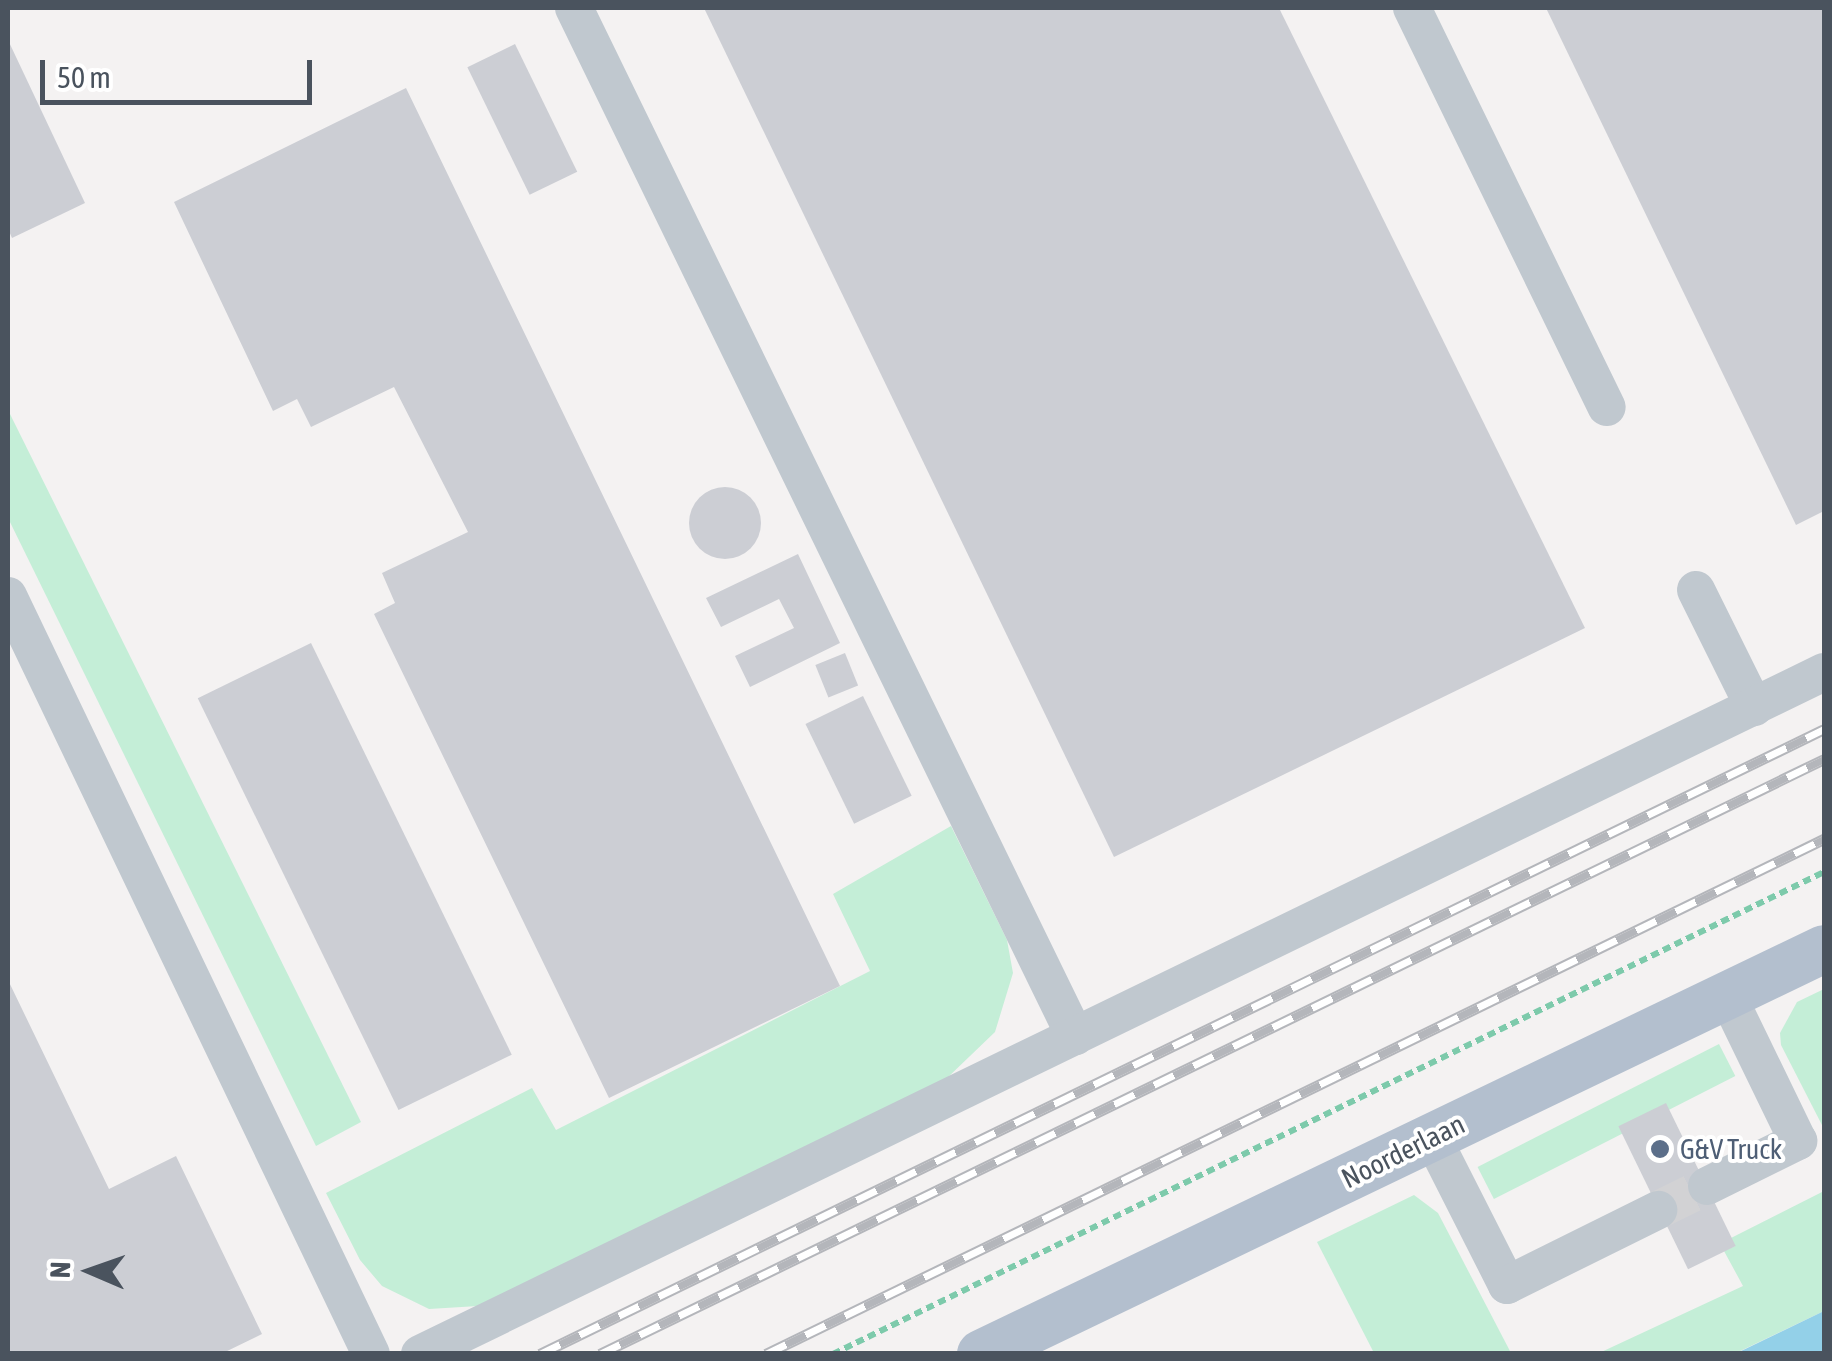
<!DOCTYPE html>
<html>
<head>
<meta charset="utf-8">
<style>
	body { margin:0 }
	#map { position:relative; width:1832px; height:1361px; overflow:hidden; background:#f4f2f2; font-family:"Asap Condensed",sans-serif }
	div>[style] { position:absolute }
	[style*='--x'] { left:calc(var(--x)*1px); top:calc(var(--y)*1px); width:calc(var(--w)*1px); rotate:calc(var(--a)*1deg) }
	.green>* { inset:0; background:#c4eed7; transform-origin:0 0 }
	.water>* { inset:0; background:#93d0e8 }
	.building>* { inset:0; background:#ccced4; transform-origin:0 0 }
	.round { border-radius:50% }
	.minor-tunnel>* { height:38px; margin-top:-19px; transform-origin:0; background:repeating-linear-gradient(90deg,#d2d2d4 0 38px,transparent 0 57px) }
	.path>* { height:6px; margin-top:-3px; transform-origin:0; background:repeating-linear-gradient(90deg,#7dcaab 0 8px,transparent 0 13px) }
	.minor>* { height:38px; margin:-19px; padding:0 19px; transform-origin:19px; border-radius:19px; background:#c0c8cf }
	.major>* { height:48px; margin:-24px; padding:0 24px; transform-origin:24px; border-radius:24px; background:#b3bfce }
	.rail>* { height:11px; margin-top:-5.5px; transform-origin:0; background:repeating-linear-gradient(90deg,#fff 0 22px,#b4b6bb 0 44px); box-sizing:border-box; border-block:2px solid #b4b6bb }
	.dots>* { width:28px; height:28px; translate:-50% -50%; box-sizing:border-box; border:5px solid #fff; border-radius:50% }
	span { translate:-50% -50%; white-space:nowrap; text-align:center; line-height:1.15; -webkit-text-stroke:8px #fff; paint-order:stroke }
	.service-label { font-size:28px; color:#4e5e75 }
	.left { translate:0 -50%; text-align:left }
	.street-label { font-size:28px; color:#4a535e }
	.frame { position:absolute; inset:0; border:10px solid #4a535e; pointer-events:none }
	.north { position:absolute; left:40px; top:1221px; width:100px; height:100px; -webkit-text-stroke:8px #fff; paint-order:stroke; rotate:272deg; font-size:28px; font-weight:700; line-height:40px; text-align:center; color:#4a535e }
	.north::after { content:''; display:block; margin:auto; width:35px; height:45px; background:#4a535e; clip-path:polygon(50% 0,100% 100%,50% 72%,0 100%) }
	.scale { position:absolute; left:40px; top:60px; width:272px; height:45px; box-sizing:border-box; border:5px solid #4a535e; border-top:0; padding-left:12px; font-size:30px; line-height:35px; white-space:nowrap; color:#4a535e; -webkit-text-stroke:8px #fff; paint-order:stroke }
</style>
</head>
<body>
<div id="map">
	<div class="green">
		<i style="clip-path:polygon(8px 410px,361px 1122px,316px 1146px,8px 518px)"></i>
		<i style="clip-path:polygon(951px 826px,1007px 940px,1013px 973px,995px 1032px,945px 1080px,478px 1306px,429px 1309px,382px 1286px,360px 1260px,326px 1193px,532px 1088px,556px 1130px,870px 971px,833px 894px)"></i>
		<i style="clip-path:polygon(1824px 989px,1824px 1129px,1781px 1045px,1780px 1033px,1797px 1002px)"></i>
		<i style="left:1719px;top:1044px;width:36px;height:271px;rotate:63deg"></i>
		<i style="clip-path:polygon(1824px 1191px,1824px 1311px,1736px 1353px,1597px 1354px,1743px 1286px,1724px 1251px,1735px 1246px,1731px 1238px)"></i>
		<i style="clip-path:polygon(1414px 1195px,1438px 1213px,1511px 1353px,1374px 1353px,1317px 1242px)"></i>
	</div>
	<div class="water">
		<i style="clip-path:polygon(1824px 1311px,1824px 1353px,1737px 1353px)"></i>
	</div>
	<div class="building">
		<i style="clip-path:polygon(704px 8px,1279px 8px,1585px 628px,1114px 857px)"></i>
		<i style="clip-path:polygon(1546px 8px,1824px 8px,1824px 511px,1796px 525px)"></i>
		<i style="clip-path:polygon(8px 40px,85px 203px,12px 238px,8px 229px)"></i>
		<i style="left:515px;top:44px;width:142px;height:53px;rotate:64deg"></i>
		<i style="clip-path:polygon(406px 88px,840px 986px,609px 1098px,374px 614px,395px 603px,382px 573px,468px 532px,394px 387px,311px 427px,297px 399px,273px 411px,174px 202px)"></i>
		<i class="round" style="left:689px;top:487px;width:72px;height:72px"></i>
		<i style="clip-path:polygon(798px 554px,840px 643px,750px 687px,735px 656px,794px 628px,779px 599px,721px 627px,706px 598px)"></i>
		<i style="left:311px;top:643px;width:458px;height:126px;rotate:64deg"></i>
		<i style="left:845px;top:653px;width:35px;height:32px;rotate:68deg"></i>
		<i style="left:863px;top:696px;width:111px;height:64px;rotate:64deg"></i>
		<i style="clip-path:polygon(8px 980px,109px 1189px,176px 1156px,262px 1334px,221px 1354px,8px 1354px)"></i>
		<i style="left:1666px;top:1103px;width:159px;height:53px;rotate:64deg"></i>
	</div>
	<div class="minor-tunnel">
		<i style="--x:1658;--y:1210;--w:55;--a:-26.1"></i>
	</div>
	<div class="path">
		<i style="--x:833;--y:1354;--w:1102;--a:-25.94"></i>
	</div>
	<div class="minor">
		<i style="--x:574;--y:8;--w:1144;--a:64.02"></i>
		<i style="--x:1412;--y:8;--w:444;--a:64"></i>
		<i style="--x:1696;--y:590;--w:131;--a:63.6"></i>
		<i style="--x:8;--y:596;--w:840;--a:64.41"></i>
		<i style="--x:1432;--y:1137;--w:166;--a:63.1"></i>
		<i style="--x:1507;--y:1285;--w:169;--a:-26.4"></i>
		<i style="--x:1707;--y:1186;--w:102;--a:-26.3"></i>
		<i style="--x:1798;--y:1141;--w:160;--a:-115.9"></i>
		<i style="--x:420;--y:1354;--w:1561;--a:-25.91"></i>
	</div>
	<div class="major">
		<i style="--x:981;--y:1354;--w:935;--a:-25.66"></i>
	</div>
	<div class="rail">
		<i style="--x:540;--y:1354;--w:1428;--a:-25.95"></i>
		<i style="--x:600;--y:1354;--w:1361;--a:-25.92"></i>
		<i style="--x:766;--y:1354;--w:1177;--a:-25.96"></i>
	</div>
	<div class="dots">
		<i style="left:1660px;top:1149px;background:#5c6f8a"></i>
	</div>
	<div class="service-label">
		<span class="left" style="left:1680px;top:1149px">G&amp;V Truck</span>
	</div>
	<div class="street-label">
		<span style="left:1403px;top:1151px;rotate:-26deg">Noorderlaan</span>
	</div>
	<div class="frame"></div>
	<div class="north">N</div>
	<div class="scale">50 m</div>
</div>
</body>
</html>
